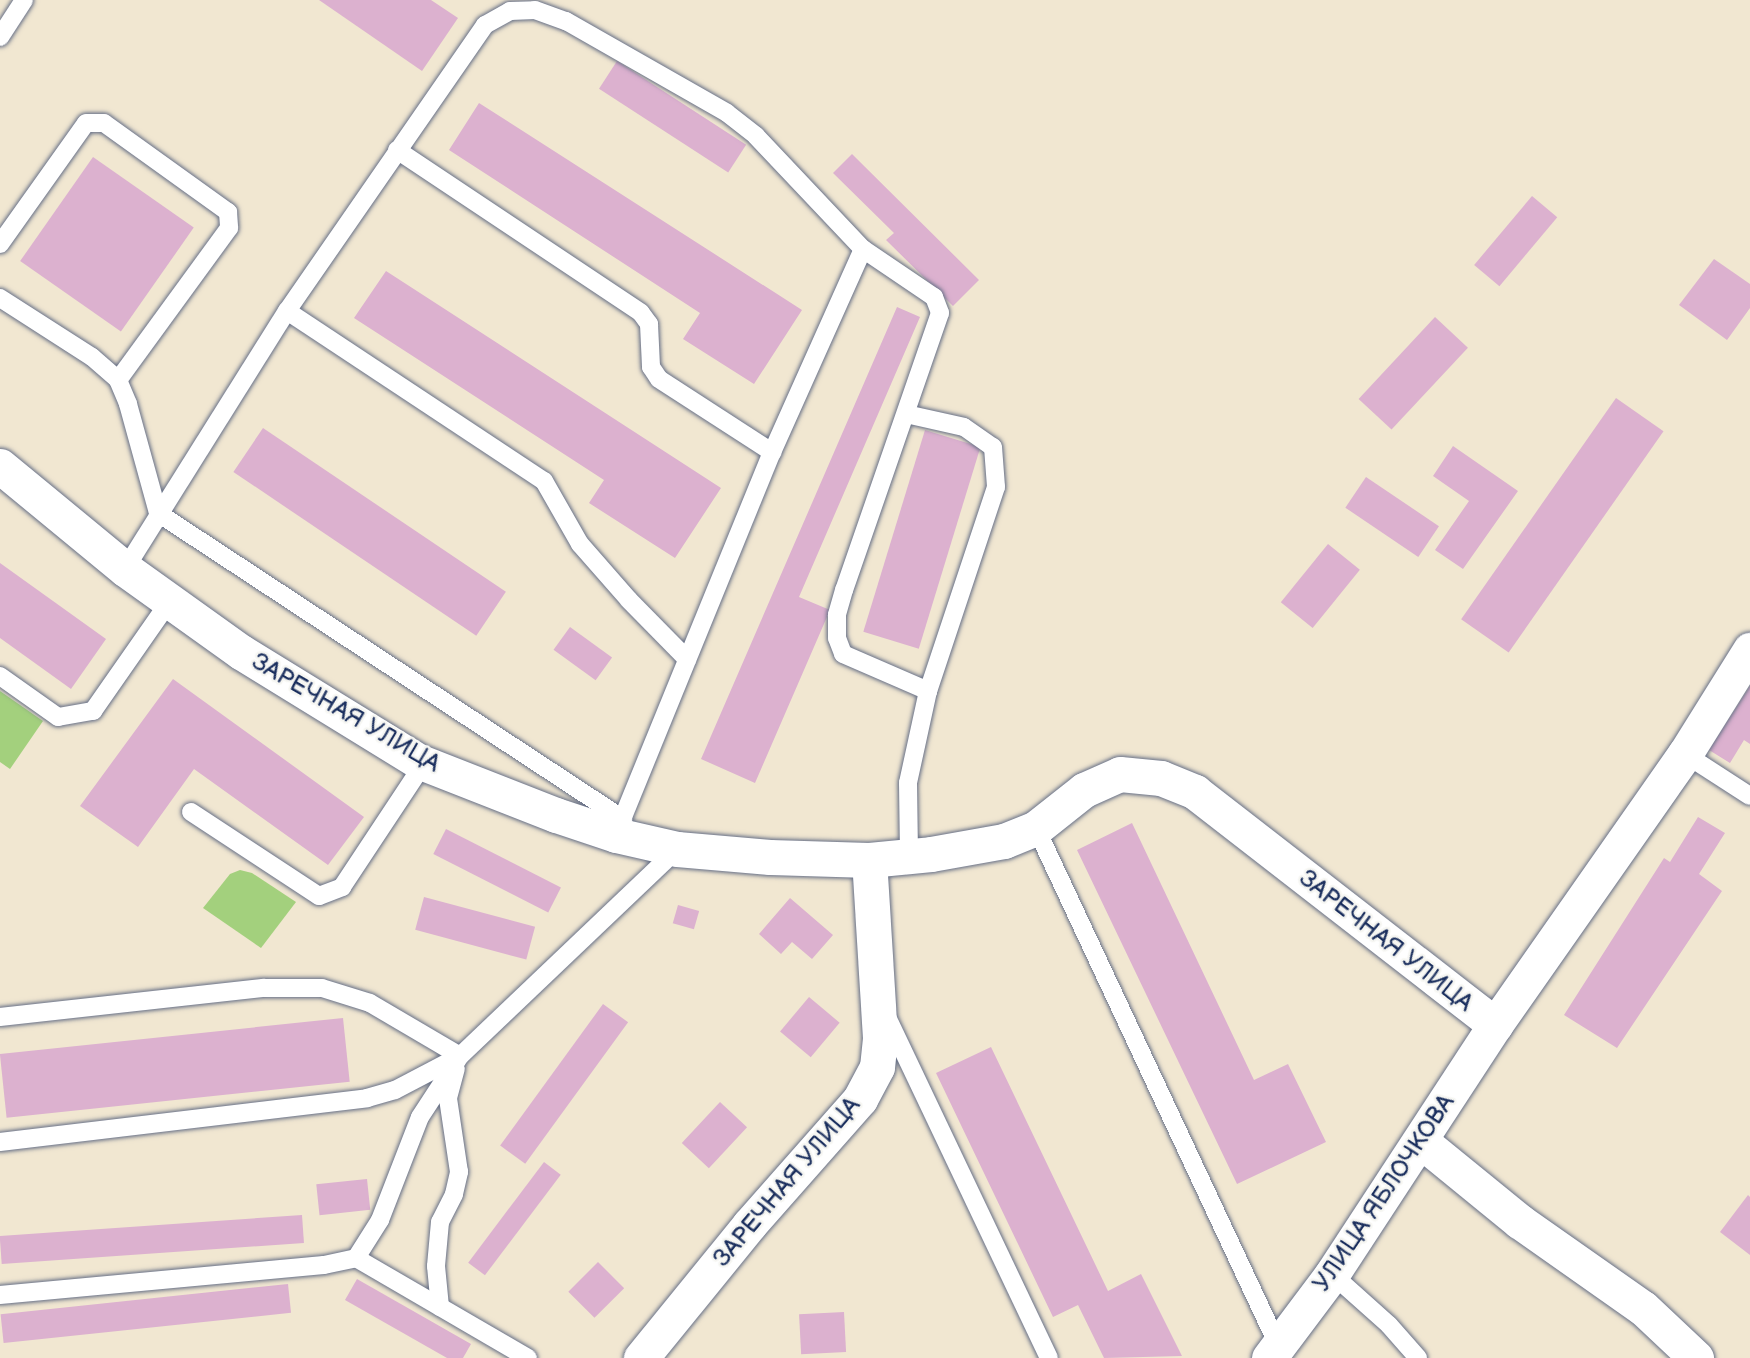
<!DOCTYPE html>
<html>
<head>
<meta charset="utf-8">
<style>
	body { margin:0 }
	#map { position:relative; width:1750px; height:1358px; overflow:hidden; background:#f1e7d1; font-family:"Balsamiq Sans",sans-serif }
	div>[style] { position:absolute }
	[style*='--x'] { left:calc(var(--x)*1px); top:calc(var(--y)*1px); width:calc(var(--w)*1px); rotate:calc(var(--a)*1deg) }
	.green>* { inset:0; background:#a3d07d }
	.building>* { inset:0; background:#dcb1cf; transform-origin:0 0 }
	.roads { filter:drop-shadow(0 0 2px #666f86) drop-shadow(0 0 2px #666f86) }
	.lane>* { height:18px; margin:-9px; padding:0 9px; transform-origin:9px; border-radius:9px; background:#fff }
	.street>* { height:35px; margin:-17.5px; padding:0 17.5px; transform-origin:17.5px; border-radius:17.5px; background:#fff }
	span { translate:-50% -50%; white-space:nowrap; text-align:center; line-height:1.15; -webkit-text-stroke:5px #f6f6f2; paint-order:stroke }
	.street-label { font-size:24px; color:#1b2f5e }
</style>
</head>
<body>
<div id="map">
	<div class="green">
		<i style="clip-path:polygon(0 691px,43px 721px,10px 769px,0 762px)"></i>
		<i style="clip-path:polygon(240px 870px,252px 873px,296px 902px,261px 948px,203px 908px,230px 874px)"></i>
	</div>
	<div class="building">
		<i style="clip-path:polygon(319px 0,431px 0,458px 18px,422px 71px)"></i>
		<i style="left:617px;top:61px;width:154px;height:33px;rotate:33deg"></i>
		<i style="clip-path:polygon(479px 103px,802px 310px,754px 384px,683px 339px,700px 313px,449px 150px)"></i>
		<i style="clip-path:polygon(852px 154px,979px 280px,953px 306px,886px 240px,894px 233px,833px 173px)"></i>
		<i style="left:93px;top:157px;width:123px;height:127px;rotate:35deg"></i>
		<i style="left:1532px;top:196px;width:33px;height:90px;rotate:40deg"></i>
		<i style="clip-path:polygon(1714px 259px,1750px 284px,1750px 308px,1727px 340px,1679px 305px)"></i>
		<i style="clip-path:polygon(386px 271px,721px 488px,675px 558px,589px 503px,604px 480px,354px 318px)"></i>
		<i style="clip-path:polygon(897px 307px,920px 317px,799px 597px,830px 610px,755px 783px,701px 759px)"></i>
		<i style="left:1435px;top:317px;width:45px;height:112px;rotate:43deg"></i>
		<i style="left:1616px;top:398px;width:58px;height:270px;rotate:35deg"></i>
		<i style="left:263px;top:428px;width:293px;height:53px;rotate:34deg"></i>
		<i style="left:925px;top:430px;width:58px;height:211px;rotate:17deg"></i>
		<i style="clip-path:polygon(1453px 446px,1518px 491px,1463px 569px,1435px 550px,1469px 501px,1433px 476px)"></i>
		<i style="left:1366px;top:477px;width:88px;height:37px;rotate:34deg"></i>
		<i style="left:1328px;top:544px;width:41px;height:75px;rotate:39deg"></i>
		<i style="clip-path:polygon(0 563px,106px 639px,71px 689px,0 638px)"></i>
		<i style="left:570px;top:627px;width:52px;height:28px;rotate:36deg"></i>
		<i style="clip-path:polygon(173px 679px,364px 817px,328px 865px,194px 769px,138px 847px,80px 806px)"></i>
		<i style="clip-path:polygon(1750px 686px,1750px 744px,1744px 740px,1730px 763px,1709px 750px)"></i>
		<i style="clip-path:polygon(1698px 817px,1725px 833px,1699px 874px,1722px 891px,1617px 1048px,1564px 1015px,1664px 858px,1670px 862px)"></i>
		<i style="clip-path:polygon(1132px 823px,1254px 1080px,1288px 1064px,1326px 1142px,1237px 1184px,1077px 850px)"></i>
		<i style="left:446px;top:829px;width:129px;height:28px;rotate:27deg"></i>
		<i style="left:424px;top:897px;width:115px;height:34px;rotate:15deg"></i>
		<i style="clip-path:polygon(790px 898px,833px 935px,812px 959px,792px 942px,781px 954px,759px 934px)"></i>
		<i style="left:678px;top:905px;width:22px;height:19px;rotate:16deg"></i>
		<i style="left:809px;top:997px;width:40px;height:45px;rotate:40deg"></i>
		<i style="left:603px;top:1004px;width:31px;height:175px;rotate:36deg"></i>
		<i style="left:343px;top:1018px;width:64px;height:345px;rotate:84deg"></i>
		<i style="clip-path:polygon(991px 1047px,1108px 1291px,1141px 1274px,1182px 1356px,1104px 1358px,1078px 1305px,1053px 1317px,936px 1073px)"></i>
		<i style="left:720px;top:1102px;width:37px;height:56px;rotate:43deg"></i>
		<i style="left:544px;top:1162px;width:21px;height:126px;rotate:37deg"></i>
		<i style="left:367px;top:1179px;width:31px;height:51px;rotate:84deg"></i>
		<i style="clip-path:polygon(1748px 1195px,1750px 1197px,1750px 1255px,1720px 1232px)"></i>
		<i style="left:302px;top:1215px;width:28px;height:303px;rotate:86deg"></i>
		<i style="left:598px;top:1262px;width:37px;height:42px;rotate:45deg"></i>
		<i style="clip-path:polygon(357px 1279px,471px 1344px,463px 1358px,447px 1358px,345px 1300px)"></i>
		<i style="left:288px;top:1284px;width:29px;height:289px;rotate:84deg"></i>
		<i style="left:844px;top:1312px;width:40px;height:45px;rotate:87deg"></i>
	</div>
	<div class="roads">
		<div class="lane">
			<i style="--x:0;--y:37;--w:44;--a:-57"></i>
			<i style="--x:397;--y:150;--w:293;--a:33.7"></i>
			<i style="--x:641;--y:313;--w:14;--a:54"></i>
			<i style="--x:649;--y:324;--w:43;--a:87.3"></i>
			<i style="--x:651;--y:367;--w:14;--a:56"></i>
			<i style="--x:659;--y:379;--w:135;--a:32.9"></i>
			<i style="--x:0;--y:244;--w:148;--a:-54.6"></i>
			<i style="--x:86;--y:123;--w:18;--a:0"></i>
			<i style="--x:104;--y:123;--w:153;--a:35.7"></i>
			<i style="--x:228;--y:212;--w:16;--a:86"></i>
			<i style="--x:229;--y:228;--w:188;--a:126.1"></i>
			<i style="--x:863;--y:249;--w:86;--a:34.1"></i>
			<i style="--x:934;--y:297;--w:17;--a:69"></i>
			<i style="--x:940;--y:313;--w:293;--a:109.1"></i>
			<i style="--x:844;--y:590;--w:26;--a:106"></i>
			<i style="--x:837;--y:615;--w:23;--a:90"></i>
			<i style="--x:837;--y:638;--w:17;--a:69"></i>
			<i style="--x:843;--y:654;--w:93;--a:23.5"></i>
			<i style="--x:0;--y:298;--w:109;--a:32.7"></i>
			<i style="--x:92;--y:357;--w:35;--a:41"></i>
			<i style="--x:118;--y:380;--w:26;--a:67"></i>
			<i style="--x:128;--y:404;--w:113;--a:74.6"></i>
			<i style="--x:158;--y:513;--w:557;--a:33.35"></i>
			<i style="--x:287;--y:311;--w:308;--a:33.5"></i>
			<i style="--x:544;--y:481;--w:73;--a:60.3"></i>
			<i style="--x:580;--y:544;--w:74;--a:48.8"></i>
			<i style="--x:629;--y:600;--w:83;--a:45.5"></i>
			<i style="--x:906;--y:414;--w:59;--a:12.6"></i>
			<i style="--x:964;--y:427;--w:35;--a:35"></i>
			<i style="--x:993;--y:447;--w:40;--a:85.7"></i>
			<i style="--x:996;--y:487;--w:215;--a:108.4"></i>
			<i style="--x:928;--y:691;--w:94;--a:102.3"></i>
			<i style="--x:908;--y:783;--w:73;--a:89.2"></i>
			<i style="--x:125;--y:569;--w:305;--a:-57.9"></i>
			<i style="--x:287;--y:311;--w:348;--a:-55.3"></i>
			<i style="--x:485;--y:25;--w:29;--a:-29"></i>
			<i style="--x:510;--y:11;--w:25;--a:-2"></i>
			<i style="--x:535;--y:10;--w:33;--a:20"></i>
			<i style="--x:566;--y:21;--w:185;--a:29.7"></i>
			<i style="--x:727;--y:113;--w:37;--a:38"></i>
			<i style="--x:756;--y:136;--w:156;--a:46.6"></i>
			<i style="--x:863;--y:249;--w:222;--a:114.1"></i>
			<i style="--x:772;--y:452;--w:414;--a:112.2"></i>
			<i style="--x:0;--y:676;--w:71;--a:35.3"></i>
			<i style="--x:58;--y:717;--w:36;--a:-10"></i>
			<i style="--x:93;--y:711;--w:133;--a:-55.1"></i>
			<i style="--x:1685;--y:754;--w:77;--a:32.9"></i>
			<i style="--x:191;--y:812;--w:153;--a:33.3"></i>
			<i style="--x:319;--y:896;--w:25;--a:-21"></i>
			<i style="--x:342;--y:887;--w:149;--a:-56.5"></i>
			<i style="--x:1036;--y:828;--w:571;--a:64.92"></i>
			<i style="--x:0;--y:1017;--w:266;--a:-6.3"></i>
			<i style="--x:264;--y:988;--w:58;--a:0"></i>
			<i style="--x:322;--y:988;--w:50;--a:17.4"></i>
			<i style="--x:370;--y:1003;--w:104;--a:30.5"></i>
			<i style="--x:888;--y:1019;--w:375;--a:64.6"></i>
			<i style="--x:0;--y:1142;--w:370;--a:-6.8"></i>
			<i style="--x:367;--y:1098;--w:29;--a:-16"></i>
			<i style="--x:395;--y:1090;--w:73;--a:-27.6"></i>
			<i style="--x:460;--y:1056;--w:300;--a:-43.6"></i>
			<i style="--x:356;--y:1258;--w:199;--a:30.2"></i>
			<i style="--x:1332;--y:1274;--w:76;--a:41.8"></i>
			<i style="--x:1389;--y:1325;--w:44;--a:48.7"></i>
			<i style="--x:0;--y:1295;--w:325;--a:-5.3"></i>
			<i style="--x:324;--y:1265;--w:33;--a:-12"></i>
			<i style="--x:356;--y:1258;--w:45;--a:-57.7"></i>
			<i style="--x:380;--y:1220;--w:110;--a:-68.8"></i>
			<i style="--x:420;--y:1117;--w:69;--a:-56.8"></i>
			<i style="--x:440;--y:1307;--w:41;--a:-95.6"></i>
			<i style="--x:436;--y:1266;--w:44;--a:-84.8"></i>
			<i style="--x:440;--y:1222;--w:31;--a:-63"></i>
			<i style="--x:454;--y:1194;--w:23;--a:-77"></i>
			<i style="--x:459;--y:1172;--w:75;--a:-98.5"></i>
			<i style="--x:448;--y:1098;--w:30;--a:-75"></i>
		</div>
		<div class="street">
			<i style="--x:0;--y:466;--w:162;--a:39.5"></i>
			<i style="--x:125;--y:569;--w:143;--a:35.6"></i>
			<i style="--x:241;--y:652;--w:208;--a:31.6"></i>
			<i style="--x:418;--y:761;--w:148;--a:21.4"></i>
			<i style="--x:556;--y:815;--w:63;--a:18.4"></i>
			<i style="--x:616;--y:835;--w:63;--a:12.9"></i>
			<i style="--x:677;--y:849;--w:93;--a:4.9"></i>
			<i style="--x:770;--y:857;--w:99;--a:1.7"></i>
			<i style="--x:869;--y:860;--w:62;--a:-5.5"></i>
			<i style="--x:931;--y:854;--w:74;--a:-10.1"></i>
			<i style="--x:1004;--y:841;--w:35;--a:-22"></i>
			<i style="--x:1036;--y:828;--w:61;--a:-38.4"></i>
			<i style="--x:1084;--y:790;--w:39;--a:-24"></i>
			<i style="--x:1120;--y:774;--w:41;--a:5.6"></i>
			<i style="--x:1161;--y:778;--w:37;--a:22"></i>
			<i style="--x:1195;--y:792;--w:380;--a:37.8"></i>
			<i style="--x:1495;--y:1025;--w:331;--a:-55"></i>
			<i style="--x:1685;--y:754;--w:123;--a:-58"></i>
			<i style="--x:1421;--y:1141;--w:127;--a:39.2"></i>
			<i style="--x:1519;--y:1221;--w:151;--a:35.1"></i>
			<i style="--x:1643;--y:1308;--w:73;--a:43.3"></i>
			<i style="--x:641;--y:1358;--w:171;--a:-50.9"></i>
			<i style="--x:749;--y:1225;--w:168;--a:-48.6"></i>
			<i style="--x:860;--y:1099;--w:36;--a:-62"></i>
			<i style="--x:877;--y:1067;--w:29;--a:-84"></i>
			<i style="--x:880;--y:1038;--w:178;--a:-93.5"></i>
			<i style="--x:1269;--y:1358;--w:105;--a:-53.1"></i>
			<i style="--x:1332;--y:1274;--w:298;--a:-56.8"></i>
		</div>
	</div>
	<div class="street-label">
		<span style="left:346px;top:713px;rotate:30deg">ЗАРЕЧНАЯ УЛИЦА</span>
		<span style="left:1386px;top:941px;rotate:38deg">ЗАРЕЧНАЯ УЛИЦА</span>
		<span style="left:787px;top:1182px;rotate:-50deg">ЗАРЕЧНАЯ УЛИЦА</span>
		<span style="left:1384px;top:1193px;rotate:-56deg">УЛИЦА ЯБЛОЧКОВА</span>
	</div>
</div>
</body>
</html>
